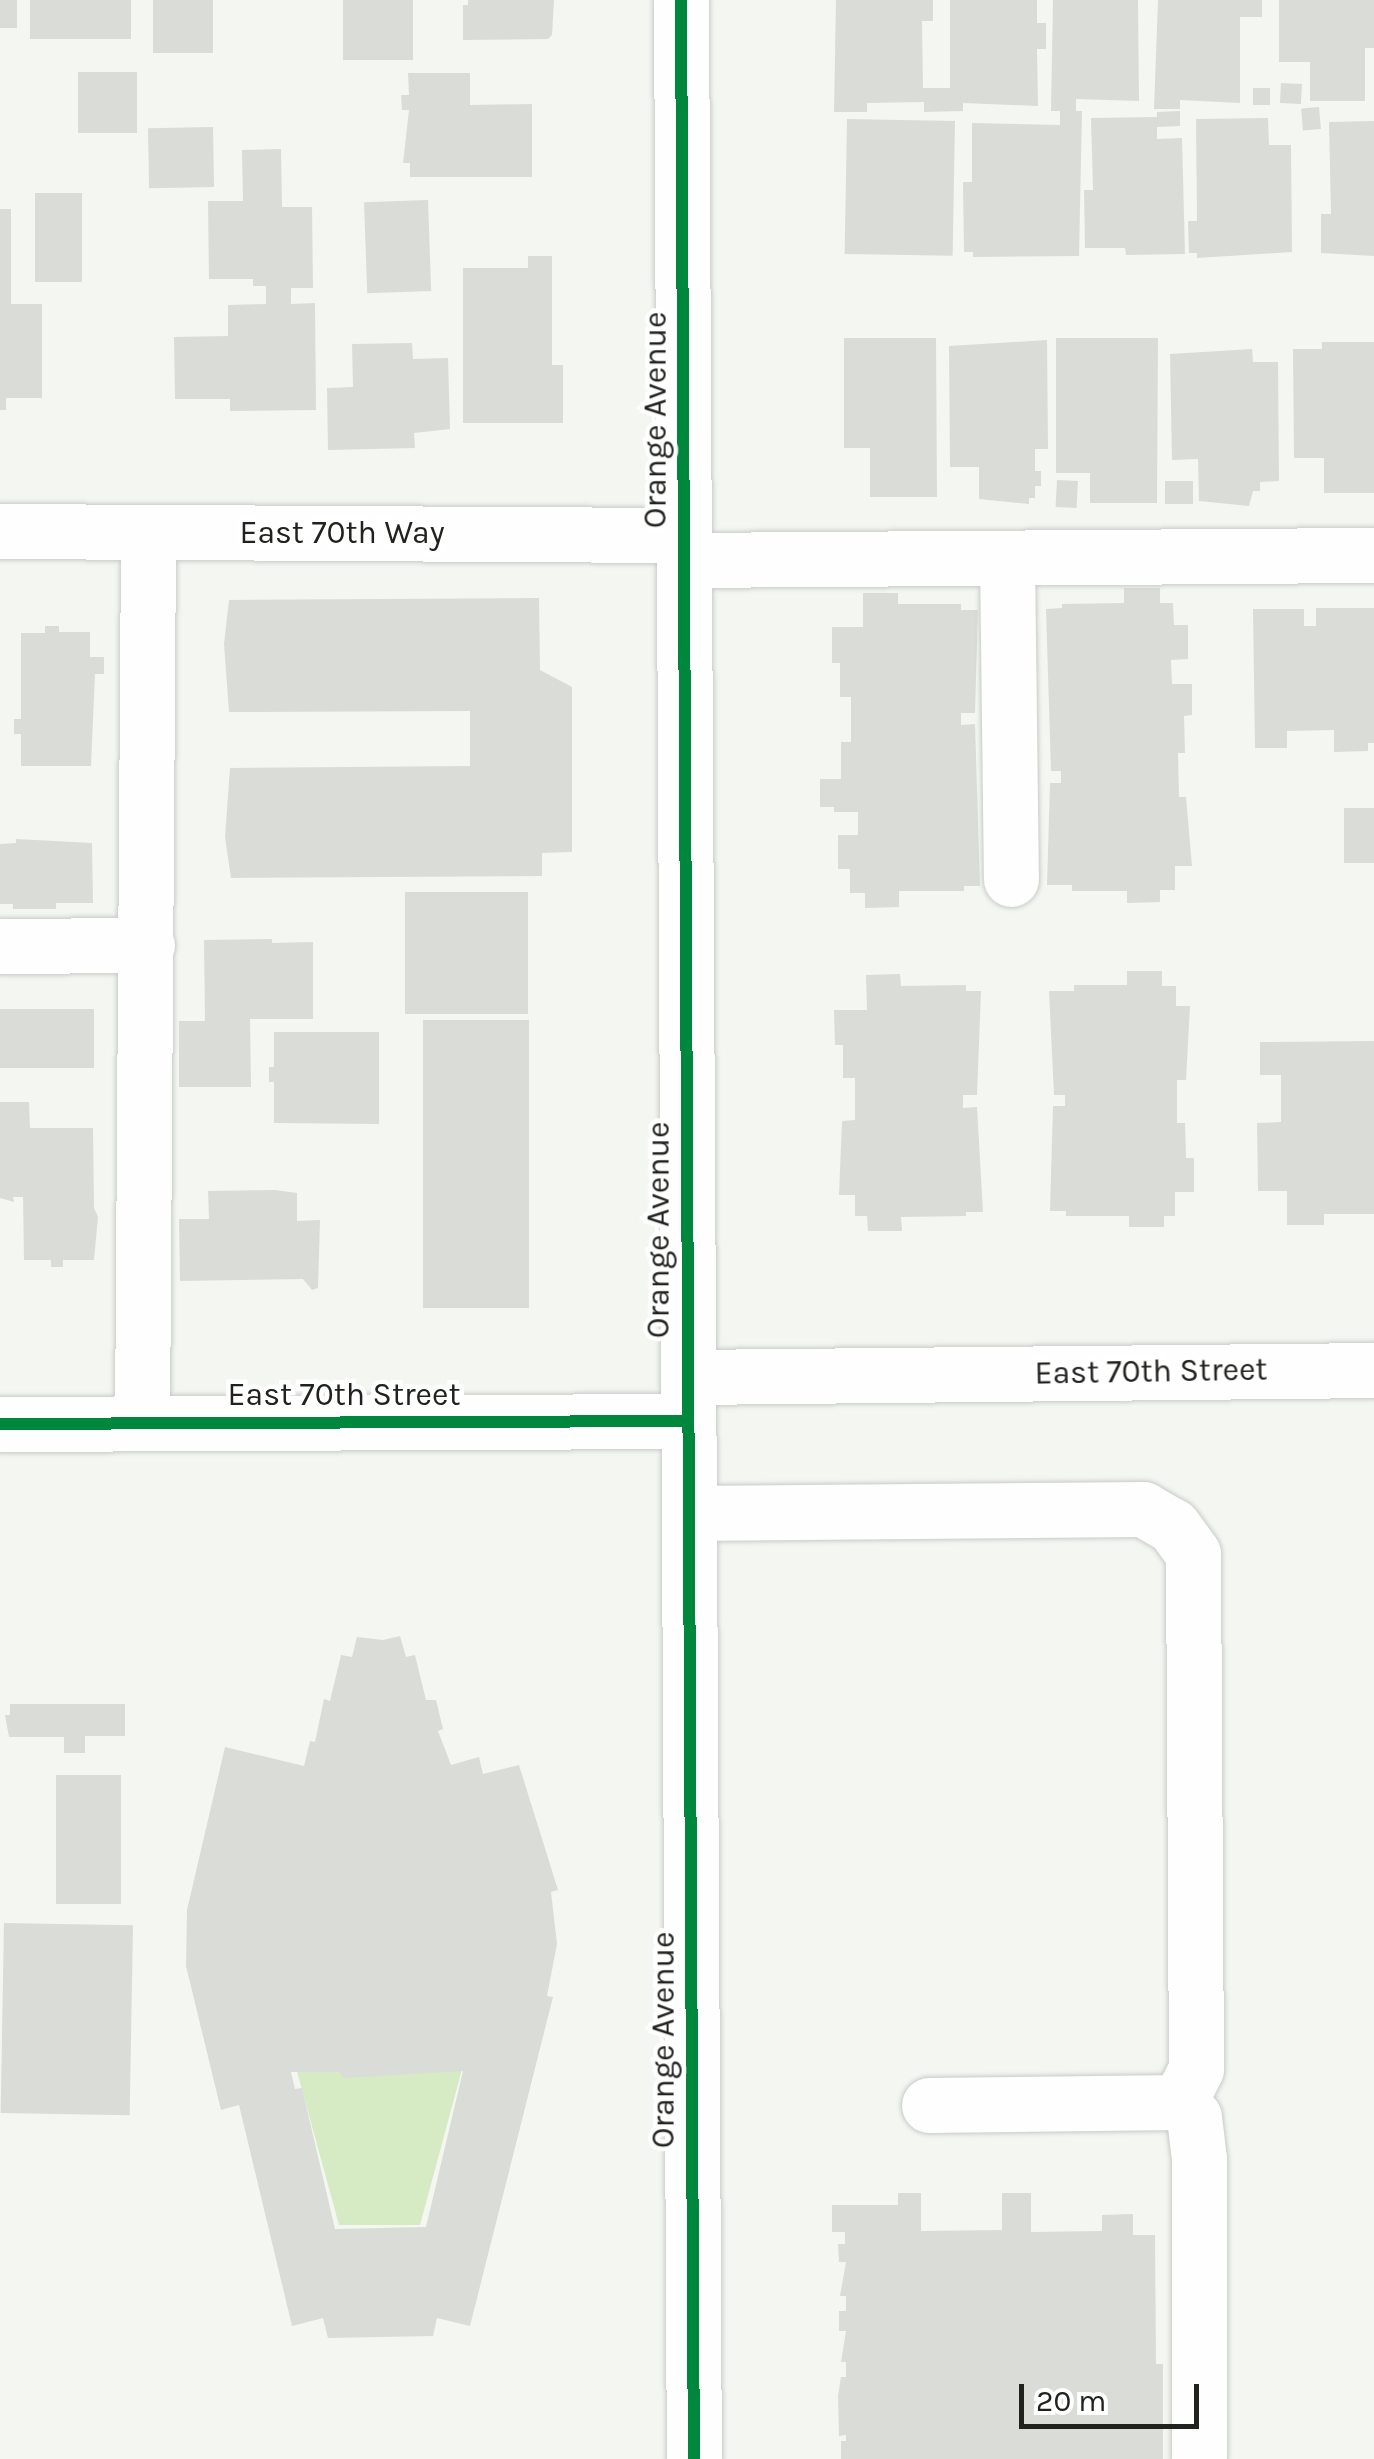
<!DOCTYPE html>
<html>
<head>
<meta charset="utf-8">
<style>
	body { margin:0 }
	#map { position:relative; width:1374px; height:2459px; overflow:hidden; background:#f3f6f1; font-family:Karla,sans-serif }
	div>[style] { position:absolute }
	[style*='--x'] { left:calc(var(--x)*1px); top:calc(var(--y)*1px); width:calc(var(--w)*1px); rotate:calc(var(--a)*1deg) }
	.green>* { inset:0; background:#d6eac3 }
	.building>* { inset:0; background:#dadcd8; transform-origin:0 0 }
	.roads { filter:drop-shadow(0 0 2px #c8cbc7) drop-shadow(0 0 2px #c8cbc7) }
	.minor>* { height:55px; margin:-27.5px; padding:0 27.5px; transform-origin:27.5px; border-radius:27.5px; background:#fdfefd }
	.cycleway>* { height:12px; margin:-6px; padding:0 6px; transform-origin:6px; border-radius:6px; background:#00873e }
	span { translate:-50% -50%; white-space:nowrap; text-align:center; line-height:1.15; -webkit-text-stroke:9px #fff; paint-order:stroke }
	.street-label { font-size:32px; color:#20221e }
	.scale { position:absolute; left:1019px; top:2384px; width:180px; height:45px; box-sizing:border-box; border:5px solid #20221e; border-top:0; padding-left:12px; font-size:30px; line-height:35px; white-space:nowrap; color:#20221e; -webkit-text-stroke:8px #fff; paint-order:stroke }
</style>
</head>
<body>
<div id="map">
	<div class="green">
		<i style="clip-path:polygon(464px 2062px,420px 2225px,339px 2225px,295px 2064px)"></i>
	</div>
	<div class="building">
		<i style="left:0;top:0;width:17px;height:28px"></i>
		<i style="left:30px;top:0;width:101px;height:39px"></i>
		<i style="left:153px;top:0;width:60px;height:53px"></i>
		<i style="left:343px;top:0;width:70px;height:60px"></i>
		<i style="clip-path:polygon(468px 0,554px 0,552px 35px,548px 39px,463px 40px,463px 5px,468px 5px)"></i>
		<i style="clip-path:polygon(836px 0,933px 0,933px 21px,922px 21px,923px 88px,950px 88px,950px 0,1037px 0,1037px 23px,1046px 23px,1046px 49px,1037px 49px,1038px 106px,963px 103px,963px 111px,924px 112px,924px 102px,867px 103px,867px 112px,834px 112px)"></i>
		<i style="clip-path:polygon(1053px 0,1138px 0,1139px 101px,1076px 99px,1076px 111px,1082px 111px,1079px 256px,973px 257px,973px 252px,964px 252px,963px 182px,972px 182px,972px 123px,1060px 125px,1060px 111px,1051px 111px)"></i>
		<i style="clip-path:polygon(1158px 0,1262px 0,1262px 17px,1240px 17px,1240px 103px,1180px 100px,1180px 109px,1154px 109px)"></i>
		<i style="clip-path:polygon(1279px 0,1374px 0,1374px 48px,1365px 48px,1365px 101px,1310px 101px,1310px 62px,1279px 62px)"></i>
		<i style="left:78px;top:72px;width:59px;height:61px"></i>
		<i style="clip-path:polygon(408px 73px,470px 73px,470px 105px,532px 104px,532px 177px,410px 177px,410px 163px,403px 163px,409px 110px,402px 110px,401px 95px,409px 95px)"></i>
		<i style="left:1281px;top:83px;width:21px;height:20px;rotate:3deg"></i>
		<i style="left:1253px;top:88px;width:17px;height:17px"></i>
		<i style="left:1319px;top:107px;width:22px;height:18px;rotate:85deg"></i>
		<i style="clip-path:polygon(1180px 111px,1180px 126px,1157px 127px,1157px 139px,1182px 138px,1185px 254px,1126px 255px,1125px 248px,1085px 248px,1084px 190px,1093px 190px,1091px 118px,1157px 117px,1157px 112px)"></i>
		<i style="clip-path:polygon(1268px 118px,1269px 145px,1291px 145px,1292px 252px,1197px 258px,1197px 253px,1189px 253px,1188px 221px,1197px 221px,1196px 119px)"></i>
		<i style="left:847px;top:119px;width:108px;height:135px;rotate:1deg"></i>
		<i style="clip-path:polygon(1374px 121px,1374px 256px,1321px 253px,1321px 214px,1331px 214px,1329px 122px)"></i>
		<i style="left:213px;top:127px;width:60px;height:65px;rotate:89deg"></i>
		<i style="clip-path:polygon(281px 149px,282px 207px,312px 207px,313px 288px,291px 288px,291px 304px,315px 303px,316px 410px,230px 411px,230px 399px,175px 399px,174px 337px,228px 336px,228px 305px,266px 304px,266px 286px,253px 286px,253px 279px,209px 279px,208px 201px,243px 201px,242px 150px)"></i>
		<i style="left:35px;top:193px;width:47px;height:89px"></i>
		<i style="left:428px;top:200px;width:91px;height:64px;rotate:88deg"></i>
		<i style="clip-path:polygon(0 209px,11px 209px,11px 304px,42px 304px,42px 398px,6px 398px,6px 410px,0 410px)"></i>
		<i style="clip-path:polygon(528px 256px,552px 256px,552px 365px,563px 365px,563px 423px,463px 423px,463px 268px,528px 268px)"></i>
		<i style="clip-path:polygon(844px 338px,936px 338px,937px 497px,870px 497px,870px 448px,844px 448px)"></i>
		<i style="clip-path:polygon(1056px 338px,1158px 338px,1157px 503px,1090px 503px,1090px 473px,1056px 473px)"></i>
		<i style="clip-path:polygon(1047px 340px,1048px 449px,1035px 449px,1035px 471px,1041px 471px,1041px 486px,1035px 486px,1035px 498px,1029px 498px,1029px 504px,979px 499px,979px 467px,950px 467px,949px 346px)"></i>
		<i style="clip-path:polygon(1322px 342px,1374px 342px,1374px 493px,1324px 493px,1324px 458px,1294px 458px,1293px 349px,1322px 349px)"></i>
		<i style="clip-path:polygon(412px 343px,413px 359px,448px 358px,450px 429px,414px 433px,415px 448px,328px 450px,327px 388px,353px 387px,352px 344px)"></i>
		<i style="clip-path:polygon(1252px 349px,1253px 362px,1278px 362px,1279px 481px,1260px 482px,1260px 491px,1253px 491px,1249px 506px,1199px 501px,1198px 459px,1172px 460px,1170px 354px)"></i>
		<i style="left:1057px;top:480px;width:21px;height:27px;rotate:3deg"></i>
		<i style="left:1165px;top:481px;width:28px;height:23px"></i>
		<i style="clip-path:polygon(1124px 588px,1160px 588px,1160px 603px,1173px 603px,1174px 625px,1188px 625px,1188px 659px,1171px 660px,1172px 684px,1192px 684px,1192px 715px,1184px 716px,1185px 753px,1178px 753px,1179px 797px,1186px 797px,1192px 866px,1175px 866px,1175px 890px,1160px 890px,1160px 902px,1127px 903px,1127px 891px,1072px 891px,1072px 885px,1047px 885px,1050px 783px,1061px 783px,1061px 771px,1051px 771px,1046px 609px,1062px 608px,1062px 604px,1124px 603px)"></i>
		<i style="clip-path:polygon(863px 593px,898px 593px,898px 604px,961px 604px,961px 610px,978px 610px,975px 713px,961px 713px,961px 725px,975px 724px,980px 886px,964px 886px,964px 891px,899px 891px,899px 907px,865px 908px,865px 893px,850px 893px,850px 869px,838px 869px,838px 835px,858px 835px,858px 812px,834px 812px,834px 807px,820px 807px,820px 779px,841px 779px,841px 742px,851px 742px,851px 697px,840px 697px,840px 663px,832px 663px,832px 627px,863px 627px)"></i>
		<i style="clip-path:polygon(539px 598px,540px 670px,572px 687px,572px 852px,542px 853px,542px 876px,231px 878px,225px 837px,230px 768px,470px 766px,470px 711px,229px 712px,224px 644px,229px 600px)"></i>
		<i style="clip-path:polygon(1316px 608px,1374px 608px,1374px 743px,1368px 743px,1368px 751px,1334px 752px,1334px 730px,1287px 731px,1287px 748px,1255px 748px,1253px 609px,1304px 609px,1304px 626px,1316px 626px)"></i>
		<i style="clip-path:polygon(45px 626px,59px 626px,59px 632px,90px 632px,90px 657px,104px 657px,104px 674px,95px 674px,91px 766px,21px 766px,21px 734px,14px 734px,14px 719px,21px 719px,21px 633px,45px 633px)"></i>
		<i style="left:1344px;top:808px;width:30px;height:55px"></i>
		<i style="clip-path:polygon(16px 839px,92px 843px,93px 903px,56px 903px,56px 909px,13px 909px,13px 904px,0 904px,0 844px,16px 843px)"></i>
		<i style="left:405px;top:892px;width:123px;height:122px"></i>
		<i style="clip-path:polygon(272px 939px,272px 943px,313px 942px,313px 1019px,250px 1019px,251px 1087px,179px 1087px,179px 1021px,205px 1021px,204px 940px)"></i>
		<i style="clip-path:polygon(1127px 971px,1162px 971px,1162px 986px,1176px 986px,1176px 1006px,1190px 1006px,1186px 1080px,1177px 1080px,1177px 1123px,1185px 1123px,1186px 1158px,1194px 1158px,1194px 1192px,1175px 1192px,1175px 1216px,1164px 1216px,1164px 1227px,1129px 1227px,1129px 1216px,1066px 1216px,1066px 1211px,1050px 1211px,1053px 1106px,1065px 1106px,1065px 1095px,1054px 1095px,1049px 991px,1074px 991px,1074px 985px,1127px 985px)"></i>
		<i style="clip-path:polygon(900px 974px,901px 986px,966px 985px,966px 991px,981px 991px,977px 1095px,963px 1095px,963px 1108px,977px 1107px,983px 1212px,966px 1212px,966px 1216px,901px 1217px,902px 1231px,868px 1231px,867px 1216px,855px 1216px,855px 1195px,839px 1195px,842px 1121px,855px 1120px,855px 1078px,843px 1078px,843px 1045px,835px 1045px,834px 1010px,867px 1010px,866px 975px)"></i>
		<i style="left:0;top:1009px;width:94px;height:59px"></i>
		<i style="left:529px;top:1020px;width:288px;height:106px;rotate:90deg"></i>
		<i style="clip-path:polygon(274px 1032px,379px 1032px,379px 1124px,274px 1123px,274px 1082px,269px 1082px,269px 1067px,274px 1067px)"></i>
		<i style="clip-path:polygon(1374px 1041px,1374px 1214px,1324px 1214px,1324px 1225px,1287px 1225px,1287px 1191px,1258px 1191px,1257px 1123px,1281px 1122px,1281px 1075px,1260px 1075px,1260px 1042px)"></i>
		<i style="clip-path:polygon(0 1102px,29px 1102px,30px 1128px,93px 1128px,94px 1208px,98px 1217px,94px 1260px,63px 1260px,63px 1267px,51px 1267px,51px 1260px,24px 1260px,23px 1197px,13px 1197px,14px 1202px,0 1198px)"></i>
		<i style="clip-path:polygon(275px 1190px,297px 1193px,297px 1221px,320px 1220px,318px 1288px,312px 1290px,303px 1279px,180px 1281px,179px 1219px,209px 1219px,208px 1191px)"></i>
		<i style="clip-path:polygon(evenodd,400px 1636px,406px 1657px,415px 1655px,426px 1700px,436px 1700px,443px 1729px,438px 1731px,451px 1765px,479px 1757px,483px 1774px,519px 1765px,558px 1890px,551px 1892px,557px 1944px,547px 1996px,553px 1997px,470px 2326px,437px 2318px,433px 2336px,328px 2338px,323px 2318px,292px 2326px,239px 2105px,221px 2110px,186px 1966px,187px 1910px,225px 1747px,304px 1766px,310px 1741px,315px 1742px,324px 1699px,330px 1701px,341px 1655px,352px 1657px,357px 1637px,383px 1640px,400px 1636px,463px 2071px,426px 2227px,335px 2229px,302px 2088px,295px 2089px,291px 2072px,340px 2072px,343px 2078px,463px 2071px)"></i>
		<i style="clip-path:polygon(10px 1704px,125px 1704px,125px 1736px,85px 1736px,85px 1753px,64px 1753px,64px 1737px,9px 1737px,5px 1715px,10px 1715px)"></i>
		<i style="left:56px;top:1775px;width:65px;height:129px"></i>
		<i style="left:4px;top:1923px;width:129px;height:190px;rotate:1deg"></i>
		<i style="clip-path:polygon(898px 2193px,921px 2193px,921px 2231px,1002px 2230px,1002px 2193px,1031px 2193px,1031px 2232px,1102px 2231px,1102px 2215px,1133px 2214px,1133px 2235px,1155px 2235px,1156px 2364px,1163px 2364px,1163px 2459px,841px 2459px,841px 2441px,846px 2441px,846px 2435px,839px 2436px,838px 2396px,841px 2377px,846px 2377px,846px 2362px,841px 2362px,846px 2331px,839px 2331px,839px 2311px,846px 2311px,846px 2296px,840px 2296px,846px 2262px,839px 2262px,838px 2244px,845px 2244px,845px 2232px,832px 2232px,832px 2205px,898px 2205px)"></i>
	</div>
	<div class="roads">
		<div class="minor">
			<i style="--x:681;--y:0;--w:2459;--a:89.7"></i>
			<i style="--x:0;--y:531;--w:684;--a:0.34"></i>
			<i style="--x:1007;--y:558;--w:321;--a:89.3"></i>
			<i style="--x:684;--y:560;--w:690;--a:-0.42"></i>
			<i style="--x:0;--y:946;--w:147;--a:-0.4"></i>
			<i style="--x:688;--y:1377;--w:686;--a:-0.58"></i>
			<i style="--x:142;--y:1423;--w:891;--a:-89.61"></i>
			<i style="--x:0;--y:1424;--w:688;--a:-0.25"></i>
			<i style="--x:689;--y:1513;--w:454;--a:-0.5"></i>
			<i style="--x:1143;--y:1509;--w:34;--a:30"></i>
			<i style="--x:1173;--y:1526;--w:34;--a:54"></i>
			<i style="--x:1193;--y:1554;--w:515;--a:89.67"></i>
			<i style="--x:1196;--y:2069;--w:37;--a:117"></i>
			<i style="--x:1179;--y:2102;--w:250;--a:179.3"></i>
			<i style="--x:1179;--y:2102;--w:21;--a:45"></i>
			<i style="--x:1194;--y:2117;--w:42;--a:83.2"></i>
			<i style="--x:1199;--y:2159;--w:300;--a:90"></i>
		</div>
	</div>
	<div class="cycleway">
		<i style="--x:681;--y:0;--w:2459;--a:89.7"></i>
		<i style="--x:0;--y:1424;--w:688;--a:-0.25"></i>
	</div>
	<div class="street-label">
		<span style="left:656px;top:420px;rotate:-90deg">Orange Avenue</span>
		<span style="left:342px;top:533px">East 70th Way</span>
		<span style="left:659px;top:1230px;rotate:-90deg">Orange Avenue</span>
		<span style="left:1151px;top:1372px;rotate:-1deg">East 70th Street</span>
		<span style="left:344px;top:1395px">East 70th Street</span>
		<span style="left:664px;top:2040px;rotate:-90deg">Orange Avenue</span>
	</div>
	<div class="scale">20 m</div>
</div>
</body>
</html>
